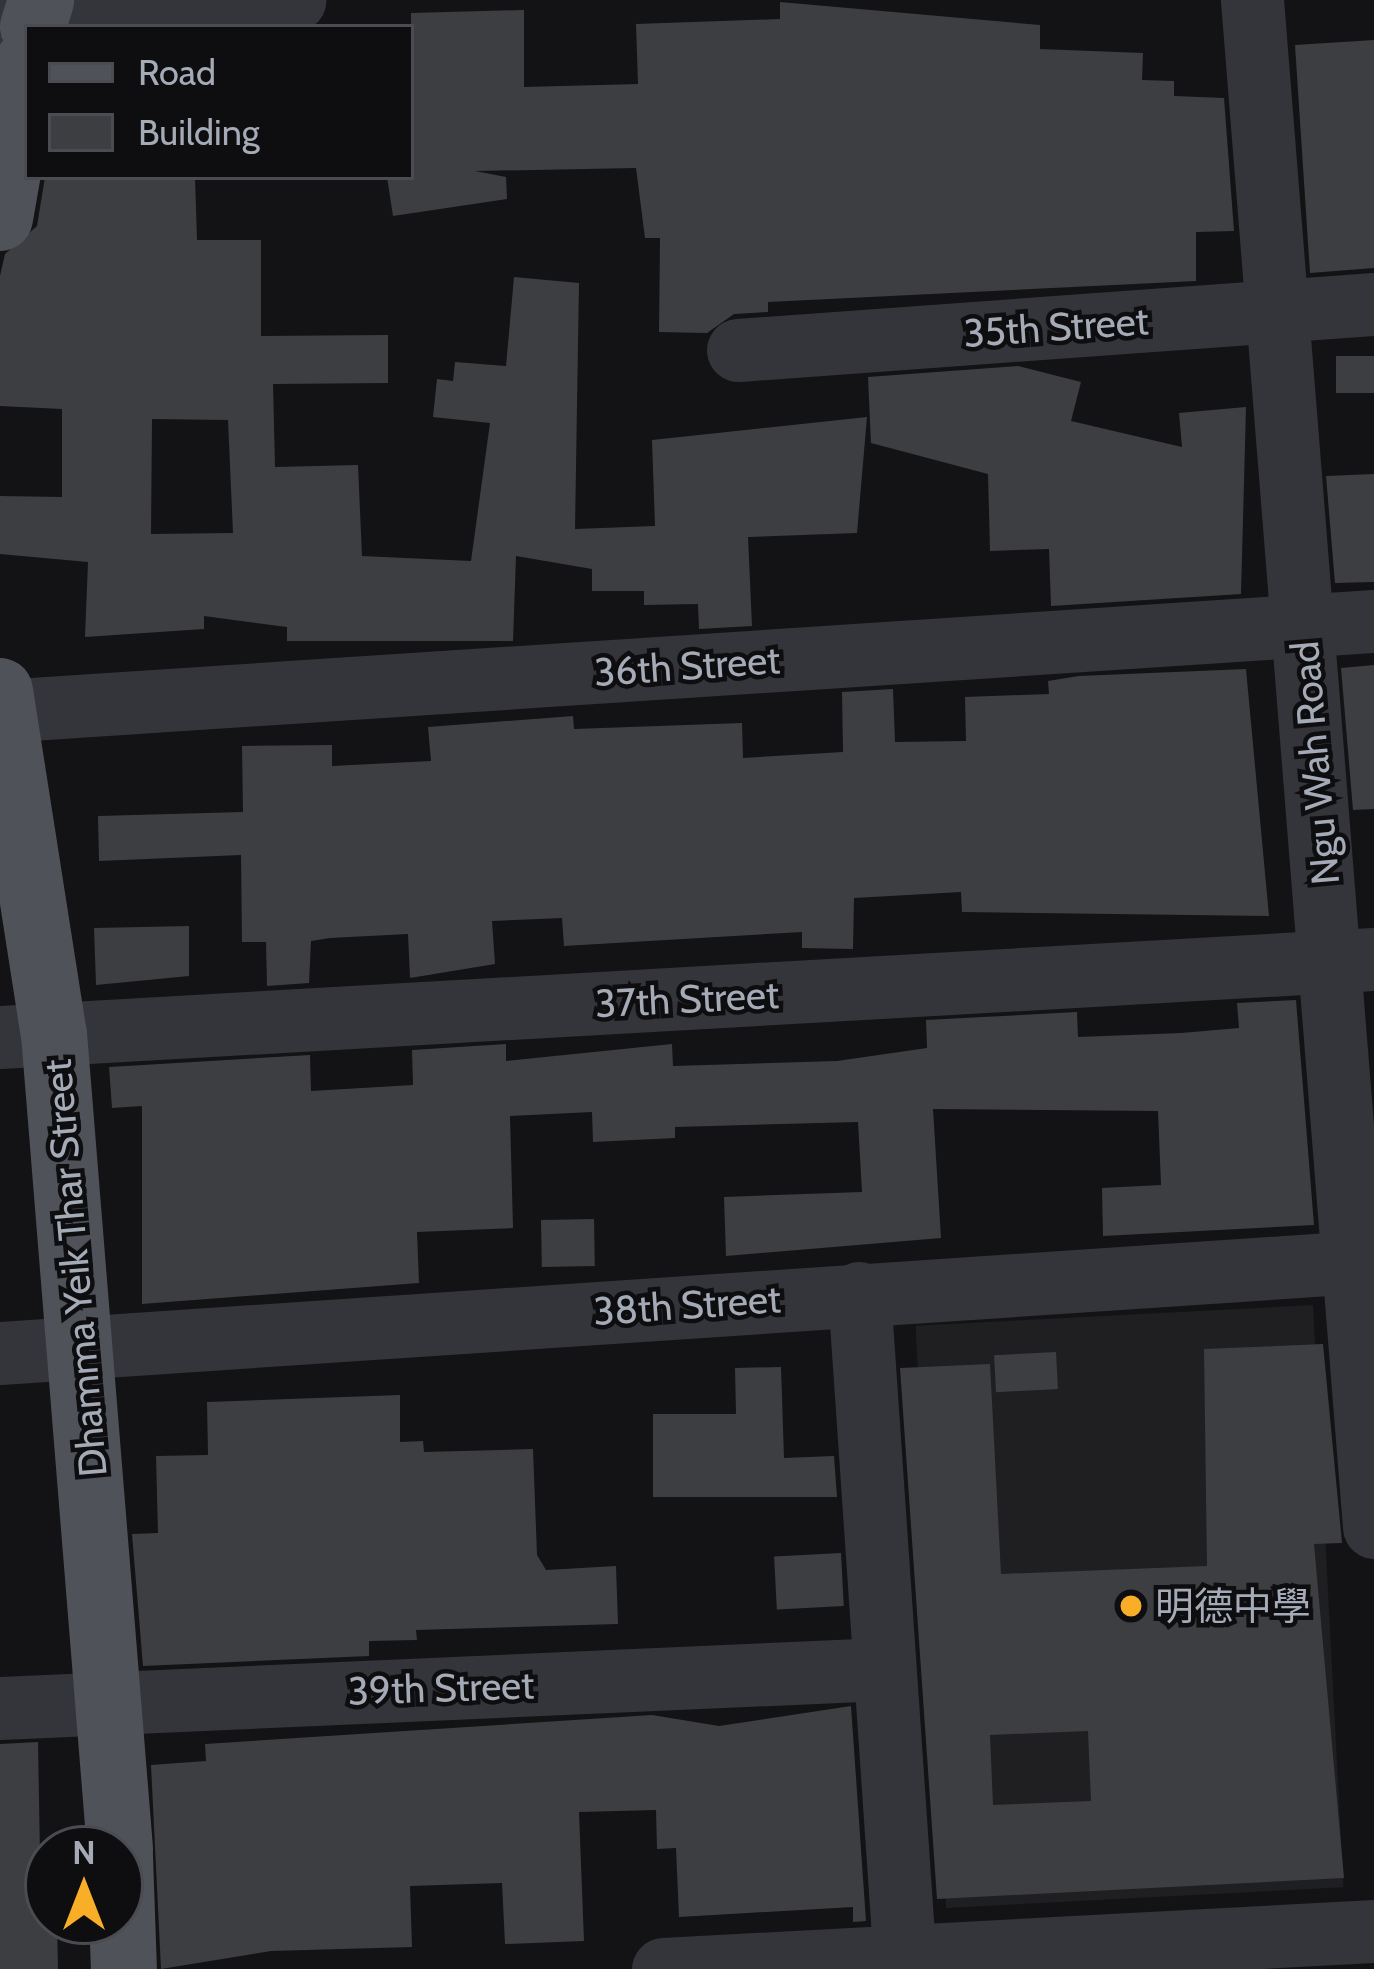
<!DOCTYPE html>
<html>
<head>
<meta charset="utf-8">
<style>
	body { margin:0 }
	#map { position:relative; width:1374px; height:1969px; overflow:hidden; background:#131315; font-family:Cabin,"Noto Sans SC",sans-serif }
	div>[style] { position:absolute }
	[style*='--x'] { left:calc(var(--x)*1px); top:calc(var(--y)*1px); width:calc(var(--w)*1px); rotate:calc(var(--a)*1deg) }
	.built>* { inset:0; background:#1f1f22; transform-origin:0 0 }
	.building>* { inset:0; background:#3d3e42; transform-origin:0 0 }
	.minor>* { height:63px; margin:-31.5px; padding:0 31.5px; transform-origin:31.5px; border-radius:31.5px; background:#34353a }
	.major>* { height:66px; margin:-33px; padding:0 33px; transform-origin:33px; border-radius:33px; background:#505259 }
	.dots>* { width:33px; height:33px; translate:-50% -50%; box-sizing:border-box; border:6px solid #0e0e10; border-radius:50% }
	span { translate:-50% -50%; white-space:nowrap; text-align:center; line-height:1.15; -webkit-text-stroke:9px #0e0e10; paint-order:stroke }
	.street-label { font-size:39px; color:#a4aab6 }
	.poi-label { font-size:39px; color:#a4aab6 }
	.left { translate:0 -50%; text-align:left }
	.legend { position:absolute; left:24px; top:24px; width:390px; height:156px; box-sizing:border-box; background:#0e0e10; border:3px solid #4a4c52; margin:0; padding:15px 21px; list-style:none; font-size:36px; color:#a4aab6 }
	.legend li { display:flex; align-items:center; gap:24px; height:60px }
	.legend b { width:60px; border:3px solid #4a4c52 }
	.north { position:absolute; left:24px; top:1825px; width:120px; height:120px; box-sizing:border-box; background:#0e0e10; border:3px solid #4a4c52; border-radius:50%; rotate:0deg; font-size:33px; font-weight:700; line-height:48px; text-align:center; color:#a4aab6 }
	.north::after { content:''; display:block; margin:auto; width:42px; height:54px; background:#f8ae27; clip-path:polygon(50% 0,100% 100%,50% 72%,0 100%) }
</style>
</head>
<body>
<div id="map">
	<div class="built">
		<i style="left:1313px;top:1305px;width:583px;height:398px;rotate:87deg"></i>
	</div>
	<div class="building">
		<i style="clip-path:polygon(780px 2px,1040px 25px,1040px 49px,1143px 53px,1142px 80px,1174px 81px,1174px 96px,1224px 98px,1234px 231px,1196px 232px,1196px 281px,768px 302px,768px 312px,734px 314px,707px 333px,659px 332px,660px 238px,645px 238px,636px 168px,475px 171px,506px 177px,507px 199px,393px 216px,387px 177px,411px 177px,411px 13px,524px 10px,524px 87px,638px 84px,636px 24px,780px 19px)"></i>
		<i style="clip-path:polygon(1374px 40px,1374px 268px,1310px 273px,1295px 45px)"></i>
		<i style="clip-path:polygon(evenodd,45px 177px,195px 177px,197px 240px,261px 240px,261px 336px,388px 335px,388px 383px,273px 384px,275px 467px,358px 465px,362px 556px,471px 561px,490px 423px,433px 417px,437px 379px,453px 381px,455px 362px,506px 366px,514px 277px,579px 283px,575px 529px,655px 526px,652px 440px,867px 417px,857px 533px,748px 537px,752px 626px,699px 629px,698px 604px,644px 605px,644px 591px,592px 591px,592px 569px,516px 556px,513px 641px,287px 641px,287px 627px,204px 616px,204px 629px,85px 637px,88px 562px,0 554px,0 496px,62px 497px,62px 409px,0 406px,0 276px,5px 254px,37px 226px,45px 177px,152px 419px,228px 420px,233px 533px,151px 534px,152px 419px)"></i>
		<i style="left:1374px;top:356px;width:37px;height:38px;rotate:90deg"></i>
		<i style="clip-path:polygon(1018px 366px,1081px 382px,1071px 421px,1182px 447px,1179px 413px,1246px 407px,1241px 594px,1051px 606px,1049px 549px,990px 551px,988px 474px,871px 443px,868px 377px)"></i>
		<i style="clip-path:polygon(1374px 474px,1374px 582px,1335px 583px,1326px 476px)"></i>
		<i style="clip-path:polygon(1374px 665px,1374px 809px,1353px 810px,1341px 668px)"></i>
		<i style="clip-path:polygon(1246px 669px,1269px 916px,962px 912px,961px 892px,854px 898px,853px 949px,802px 948px,802px 932px,564px 946px,562px 918px,492px 921px,495px 964px,410px 978px,408px 934px,330px 938px,311px 941px,309px 983px,267px 986px,266px 942px,242px 942px,241px 855px,99px 861px,98px 816px,243px 812px,242px 746px,332px 745px,332px 766px,431px 761px,428px 727px,573px 716px,574px 729px,742px 723px,743px 758px,843px 752px,842px 692px,893px 689px,895px 742px,966px 741px,965px 697px,1049px 694px,1048px 681px,1079px 676px)"></i>
		<i style="clip-path:polygon(189px 926px,189px 976px,96px 985px,94px 928px)"></i>
		<i style="clip-path:polygon(1296px 1000px,1314px 1225px,1103px 1236px,1102px 1188px,1161px 1185px,1158px 1111px,933px 1109px,941px 1238px,726px 1256px,724px 1197px,862px 1192px,858px 1122px,675px 1127px,675px 1138px,593px 1142px,592px 1112px,510px 1116px,513px 1228px,417px 1232px,419px 1283px,142px 1304px,142px 1106px,112px 1108px,109px 1067px,310px 1055px,311px 1091px,413px 1085px,412px 1050px,506px 1044px,506px 1061px,672px 1044px,673px 1066px,837px 1061px,927px 1048px,926px 1020px,1077px 1012px,1078px 1037px,1181px 1033px,1239px 1028px,1237px 1003px)"></i>
		<i style="left:594px;top:1219px;width:47px;height:53px;rotate:89deg"></i>
		<i style="clip-path:polygon(evenodd,1323px 1344px,1342px 1543px,1314px 1544px,1344px 1878px,937px 1899px,900px 1368px,990px 1364px,1001px 1574px,1207px 1566px,1204px 1349px,1323px 1344px,1088px 1731px,1091px 1801px,993px 1805px,990px 1735px,1088px 1731px)"></i>
		<i style="left:1056px;top:1352px;width:37px;height:62px;rotate:87deg"></i>
		<i style="clip-path:polygon(781px 1367px,784px 1458px,834px 1456px,837px 1497px,653px 1497px,653px 1414px,736px 1414px,735px 1368px)"></i>
		<i style="clip-path:polygon(400px 1395px,400px 1442px,423px 1441px,424px 1452px,533px 1449px,537px 1555px,546px 1570px,616px 1566px,618px 1624px,416px 1630px,417px 1640px,369px 1641px,369px 1656px,143px 1666px,132px 1534px,158px 1533px,156px 1456px,208px 1455px,207px 1402px)"></i>
		<i style="left:841px;top:1553px;width:53px;height:67px;rotate:87deg"></i>
		<i style="clip-path:polygon(851px 1706px,866px 1921px,853px 1922px,853px 1907px,679px 1917px,676px 1848px,657px 1849px,656px 1810px,579px 1812px,584px 1941px,505px 1944px,502px 1883px,410px 1886px,412px 1947px,271px 1951px,161px 1969px,151px 1765px,206px 1761px,205px 1744px,652px 1715px,719px 1726px)"></i>
		<i style="clip-path:polygon(38px 1742px,41px 1912px,57px 1921px,58px 1969px,0 1969px,0 1744px)"></i>
	</div>
	<div class="minor">
		<i style="--x:1252;--y:0;--w:1532;--a:85.43"></i>
		<i style="--x:0;--y:18;--w:295;--a:-3.5"></i>
		<i style="--x:738;--y:350;--w:638;--a:-4.14"></i>
		<i style="--x:0;--y:711;--w:1377;--a:-3.75"></i>
		<i style="--x:0;--y:1037;--w:1376;--a:-3.25"></i>
		<i style="--x:859;--y:1293;--w:658;--a:86.08"></i>
		<i style="--x:0;--y:1353;--w:1377;--a:-3.83"></i>
		<i style="--x:0;--y:1708;--w:883;--a:-2.53"></i>
		<i style="--x:663;--y:1969;--w:712;--a:-3.06"></i>
	</div>
	<div class="major">
		<i style="--x:33;--y:27;--w:28;--a:-73"></i>
		<i style="--x:0;--y:218;--w:157;--a:-80.1"></i>
		<i style="--x:0;--y:691;--w:347;--a:81.1"></i>
		<i style="--x:54;--y:1034;--w:818;--a:85.37"></i>
		<i style="--x:120;--y:1857;--w:112;--a:88"></i>
	</div>
	<div class="dots">
		<i style="left:1131px;top:1606px;background:#f8ae27"></i>
	</div>
	<div class="street-label">
		<span style="left:1056px;top:327px;rotate:-4deg">35th Street</span>
		<span style="left:687px;top:666px;rotate:-4deg">36th Street</span>
		<span style="left:1315px;top:763px;rotate:-95deg">Ngu Wah Road</span>
		<span style="left:687px;top:999px;rotate:-3deg">37th Street</span>
		<span style="left:75px;top:1268px;rotate:-95deg">Dhamma Yeik Thar Street</span>
		<span style="left:687px;top:1305px;rotate:-4deg">38th Street</span>
		<span style="left:441px;top:1688px;rotate:-2deg">39th Street</span>
	</div>
	<div class="poi-label">
		<span class="left" style="left:1155px;top:1606px">明德中學</span>
	</div>
	<ul class="legend">
	<li><b style="height:15px;background:#505259"></b>Road</li>
	<li><b style="height:33px;background:#3d3e42"></b>Building</li>
	</ul>
	<div class="north">N</div>
</div>
</body>
</html>
